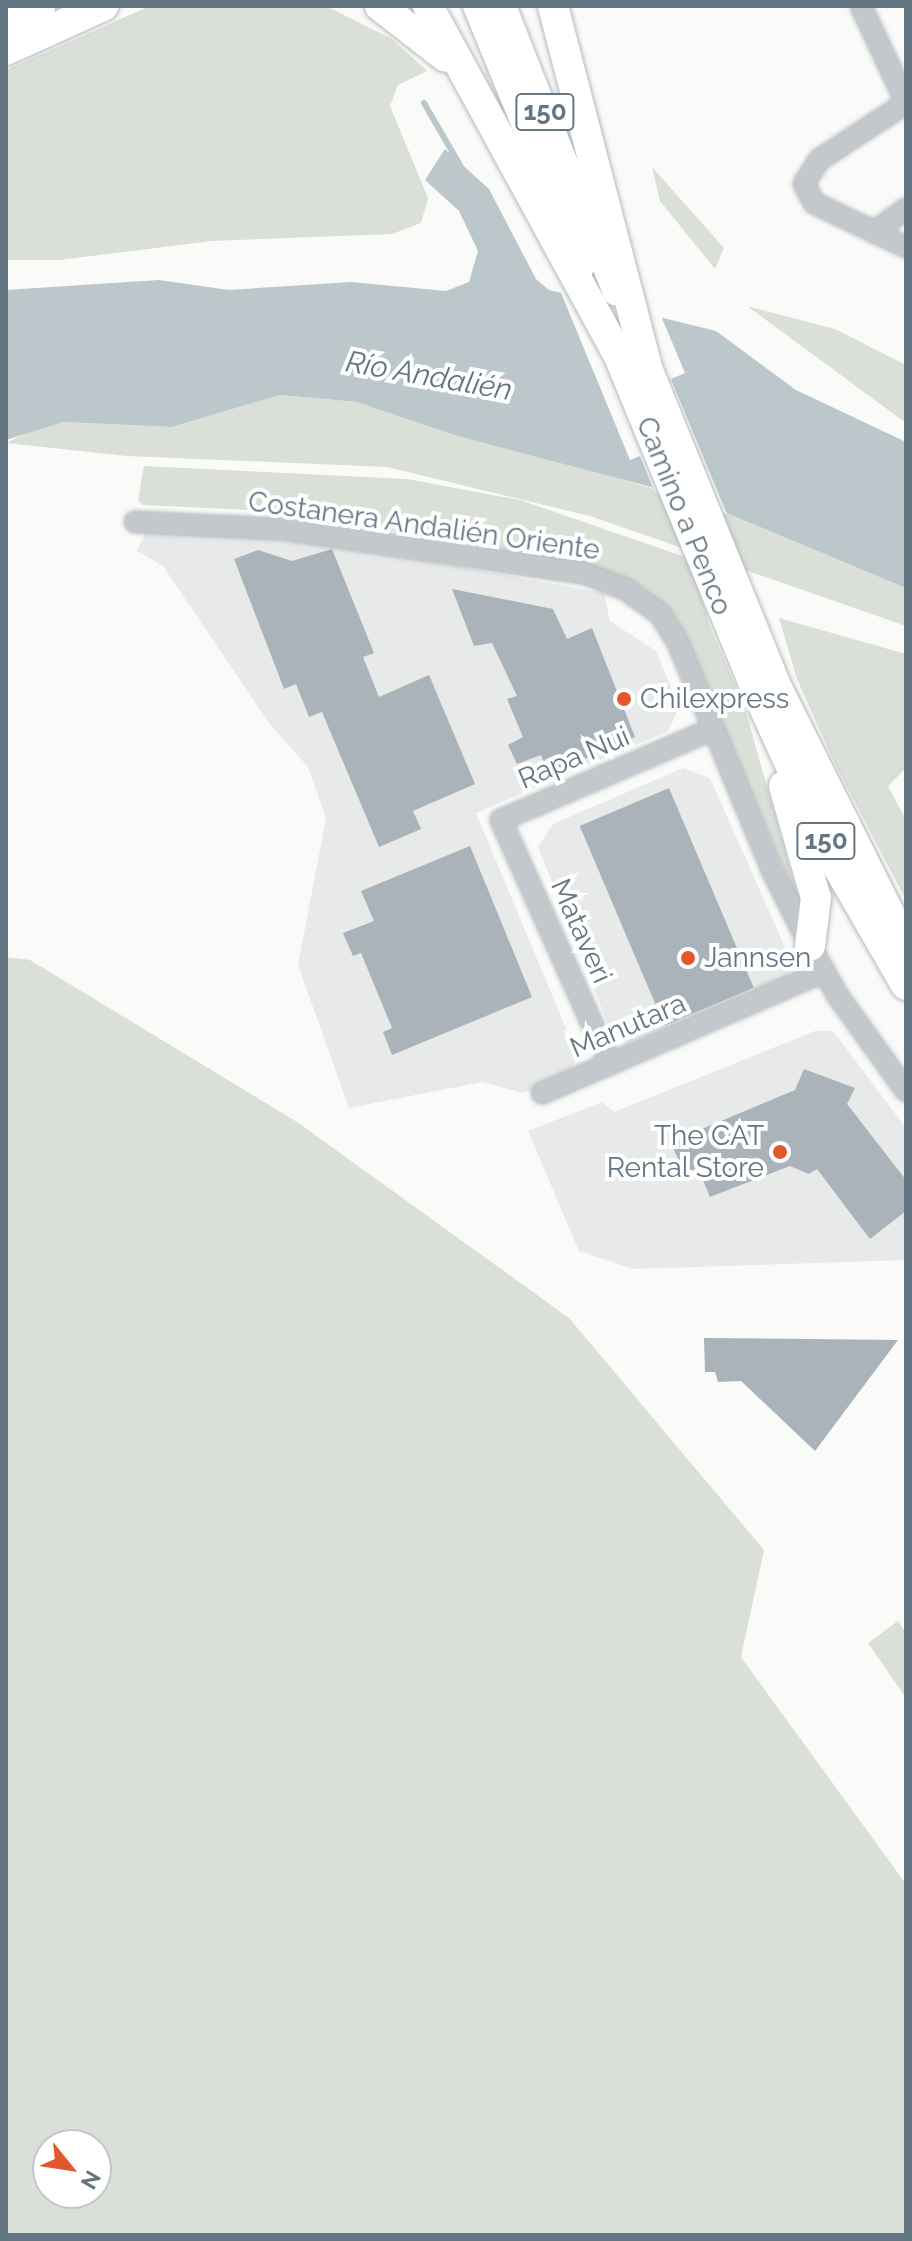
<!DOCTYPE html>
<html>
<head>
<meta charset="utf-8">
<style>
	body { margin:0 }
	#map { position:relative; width:912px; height:2241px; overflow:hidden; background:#fafaf8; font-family:Raleway,sans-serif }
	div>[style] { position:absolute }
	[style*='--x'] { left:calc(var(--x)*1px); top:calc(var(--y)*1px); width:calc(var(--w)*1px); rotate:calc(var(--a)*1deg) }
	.built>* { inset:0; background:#e8e9e9 }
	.green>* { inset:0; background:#dadfd7 }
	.water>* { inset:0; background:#bbc7cb }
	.pier>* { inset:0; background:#fafaf8 }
	.stream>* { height:6px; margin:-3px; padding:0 3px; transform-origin:3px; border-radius:3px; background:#bbc7cb }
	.building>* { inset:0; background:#aab3b9; transform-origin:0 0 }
	.roads { filter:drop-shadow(0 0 2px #b5babe) drop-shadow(0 0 2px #b5babe) }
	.minor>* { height:20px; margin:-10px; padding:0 10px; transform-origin:10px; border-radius:10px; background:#c3c8cc }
	.major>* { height:26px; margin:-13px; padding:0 13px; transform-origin:13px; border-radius:13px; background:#fff }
	.highway>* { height:30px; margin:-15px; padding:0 15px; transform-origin:15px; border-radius:15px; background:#fff }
	.dots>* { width:22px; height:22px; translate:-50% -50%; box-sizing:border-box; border:4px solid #fff; border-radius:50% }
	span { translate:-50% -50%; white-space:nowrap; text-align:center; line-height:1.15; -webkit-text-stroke:8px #fff; paint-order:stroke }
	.shield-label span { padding:2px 6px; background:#fff; border:2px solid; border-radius:6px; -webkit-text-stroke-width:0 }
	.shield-label { font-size:26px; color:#657683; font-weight:700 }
	.street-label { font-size:28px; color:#657683 }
	.poi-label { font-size:28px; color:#657683 }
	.left { translate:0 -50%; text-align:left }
	.right { translate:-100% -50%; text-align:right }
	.water-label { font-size:30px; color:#60757c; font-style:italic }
	.frame { position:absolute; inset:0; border:8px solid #657683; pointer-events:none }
	.north { position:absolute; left:32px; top:2129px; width:80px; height:80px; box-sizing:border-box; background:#fff; border:2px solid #c1c8cd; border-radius:50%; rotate:120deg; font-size:22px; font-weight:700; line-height:32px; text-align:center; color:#657683 }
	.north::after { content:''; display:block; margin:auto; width:28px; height:36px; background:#e4572e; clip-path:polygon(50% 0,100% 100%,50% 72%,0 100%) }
</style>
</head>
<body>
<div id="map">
	<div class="built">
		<i style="clip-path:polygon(148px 528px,277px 534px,604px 593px,610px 621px,656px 651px,679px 707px,668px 731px,476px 813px,578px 1057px,569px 1074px,523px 1093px,482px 1082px,349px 1108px,298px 965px,326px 818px,308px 767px,269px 723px,163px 566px,137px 551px)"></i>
		<i style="clip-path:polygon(683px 768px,710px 778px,792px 963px,785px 982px,625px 1044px,610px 1029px,538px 847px,553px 824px)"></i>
		<i style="clip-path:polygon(815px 1031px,833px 1031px,906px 1128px,906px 1260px,633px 1269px,579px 1251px,528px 1131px,602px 1102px,614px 1112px)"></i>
	</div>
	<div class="green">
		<i style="clip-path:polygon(150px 6px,326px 6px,392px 39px,427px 71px,398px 85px,390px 106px,428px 198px,421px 223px,392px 234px,212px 241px,59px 260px,6px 260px,6px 70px)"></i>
		<i style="clip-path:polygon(652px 167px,724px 248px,715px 269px,660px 201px)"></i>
		<i style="clip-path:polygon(747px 306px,835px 329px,906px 365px,906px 423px)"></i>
		<i style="clip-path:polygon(280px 395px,357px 402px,740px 514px,906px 588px,906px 626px,590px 516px,387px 467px,127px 456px,6px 443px,45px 424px,63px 422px,172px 427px)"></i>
		<i style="clip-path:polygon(144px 466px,407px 479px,520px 500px,691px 559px,709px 624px,744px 705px,802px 911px,683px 636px,603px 571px,295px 512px,143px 505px,138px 501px)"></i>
		<i style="clip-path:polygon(779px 618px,906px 654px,906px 768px,888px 786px,906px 820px,906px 900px,836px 766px,797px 679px)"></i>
		<i style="clip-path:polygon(evenodd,6px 957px,30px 960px,297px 1122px,569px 1318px,764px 1550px,741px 1657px,906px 1884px,906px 2235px,6px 2235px,6px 957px,48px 2145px,96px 2145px,96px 2193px,48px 2193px,48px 2145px)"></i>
		<i style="clip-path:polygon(898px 1621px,906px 1633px,906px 1698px,868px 1643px)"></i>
	</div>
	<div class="water">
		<i style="clip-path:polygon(445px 149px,489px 189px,536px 279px,549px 290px,716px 331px,796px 390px,906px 442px,906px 588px,689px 497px,458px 436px,357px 402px,280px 395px,172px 427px,63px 422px,6px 440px,6px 290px,159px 280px,229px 290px,351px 282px,446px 291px,469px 282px,478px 251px,459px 211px,425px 180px)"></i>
	</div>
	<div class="pier">
		<i style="clip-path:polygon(559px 288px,659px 311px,685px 373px,671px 379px,727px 514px,655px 493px,640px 456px,630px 460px)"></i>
	</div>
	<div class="stream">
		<i style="--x:424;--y:103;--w:72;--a:59.9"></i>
	</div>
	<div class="building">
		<i style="clip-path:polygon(332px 549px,374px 653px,363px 657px,379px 697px,429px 675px,475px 784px,413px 811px,421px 829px,379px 847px,322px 712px,309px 717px,296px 684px,284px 689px,234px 559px,258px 550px,292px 561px)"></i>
		<i style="clip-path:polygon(452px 589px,553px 609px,567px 639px,592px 628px,635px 737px,549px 775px,541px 755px,517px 764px,508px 745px,523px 737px,507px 699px,517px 696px,492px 643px,474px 646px)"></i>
		<i style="left:669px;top:788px;width:217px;height:97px;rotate:67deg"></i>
		<i style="clip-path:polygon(470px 846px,532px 997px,392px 1055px,383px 1032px,392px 1028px,361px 953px,353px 956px,343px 933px,374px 921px,361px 891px)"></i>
		<i style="clip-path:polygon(804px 1069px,855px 1088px,847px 1104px,906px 1180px,906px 1211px,870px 1239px,817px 1169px,809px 1174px,790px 1166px,710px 1197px,698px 1168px,684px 1174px,671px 1142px,795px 1090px)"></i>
		<i style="clip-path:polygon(704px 1338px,898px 1340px,815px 1451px,741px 1381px,718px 1382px,715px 1372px,705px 1372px)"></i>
	</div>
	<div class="roads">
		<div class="minor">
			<i style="--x:861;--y:6;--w:106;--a:64.9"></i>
			<i style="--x:906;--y:103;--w:104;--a:146.8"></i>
			<i style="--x:819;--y:160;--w:28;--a:122"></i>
			<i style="--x:804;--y:184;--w:21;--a:62"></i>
			<i style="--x:814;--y:203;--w:102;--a:25.6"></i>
			<i style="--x:874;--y:232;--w:39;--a:-36"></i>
			<i style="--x:135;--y:522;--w:148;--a:2.7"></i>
			<i style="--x:283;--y:529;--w:306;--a:8.4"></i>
			<i style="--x:586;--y:574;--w:42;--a:21"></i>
			<i style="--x:625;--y:589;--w:43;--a:35.5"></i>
			<i style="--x:660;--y:614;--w:34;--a:58"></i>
			<i style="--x:678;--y:643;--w:246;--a:67.5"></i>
			<i style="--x:772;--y:870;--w:85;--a:63.4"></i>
			<i style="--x:810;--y:946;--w:57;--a:60.8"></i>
			<i style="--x:838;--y:996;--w:117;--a:54.4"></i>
			<i style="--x:610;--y:1064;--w:267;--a:-114.1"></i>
			<i style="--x:501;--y:820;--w:231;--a:-23.2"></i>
			<i style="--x:542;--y:1093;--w:306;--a:-23.3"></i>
		</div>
		<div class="major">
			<i style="--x:476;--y:6;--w:280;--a:67.7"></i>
			<i style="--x:503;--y:6;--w:308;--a:68.5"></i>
		</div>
		<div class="highway">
			<i style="--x:380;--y:6;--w:83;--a:37.7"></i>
			<i style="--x:428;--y:6;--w:396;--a:61.4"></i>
			<i style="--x:618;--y:354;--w:365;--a:67.6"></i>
			<i style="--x:757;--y:692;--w:187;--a:65.4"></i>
			<i style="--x:835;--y:862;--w:142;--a:60"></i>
			<i style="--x:553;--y:6;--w:374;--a:75.4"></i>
			<i style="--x:647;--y:368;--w:348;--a:67.9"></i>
			<i style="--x:778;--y:690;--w:287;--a:63.5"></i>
			<i style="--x:6;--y:22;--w:38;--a:-25"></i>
			<i style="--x:6;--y:50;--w:107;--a:-24.4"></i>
			<i style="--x:784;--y:786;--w:116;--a:74.1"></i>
			<i style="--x:816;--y:898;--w:48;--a:97.1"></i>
		</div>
	</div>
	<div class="dots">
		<i style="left:624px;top:699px;background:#e4572e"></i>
		<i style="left:688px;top:958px;background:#e4572e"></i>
		<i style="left:780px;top:1152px;background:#e4572e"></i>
	</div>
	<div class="shield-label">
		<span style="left:545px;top:112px">150</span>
		<span style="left:826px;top:841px">150</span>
	</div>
	<div class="street-label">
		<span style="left:684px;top:516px;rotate:68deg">Camino a Penco</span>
		<span style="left:424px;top:526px;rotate:8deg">Costanera Andalién Oriente</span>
		<span style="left:574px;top:758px;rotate:-23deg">Rapa Nui</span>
		<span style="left:581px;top:931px;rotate:66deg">Mataveri</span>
		<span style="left:628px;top:1026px;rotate:-23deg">Manutara</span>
	</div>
	<div class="poi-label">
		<span class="left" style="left:640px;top:699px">Chilexpress</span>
		<span class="left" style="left:704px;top:958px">Jannsen</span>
		<span class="right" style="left:764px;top:1152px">The CAT<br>Rental Store</span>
	</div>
	<div class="water-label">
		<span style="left:429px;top:376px;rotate:10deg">Río Andalién</span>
	</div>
	<div class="frame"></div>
	<div class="north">N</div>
</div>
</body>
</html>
